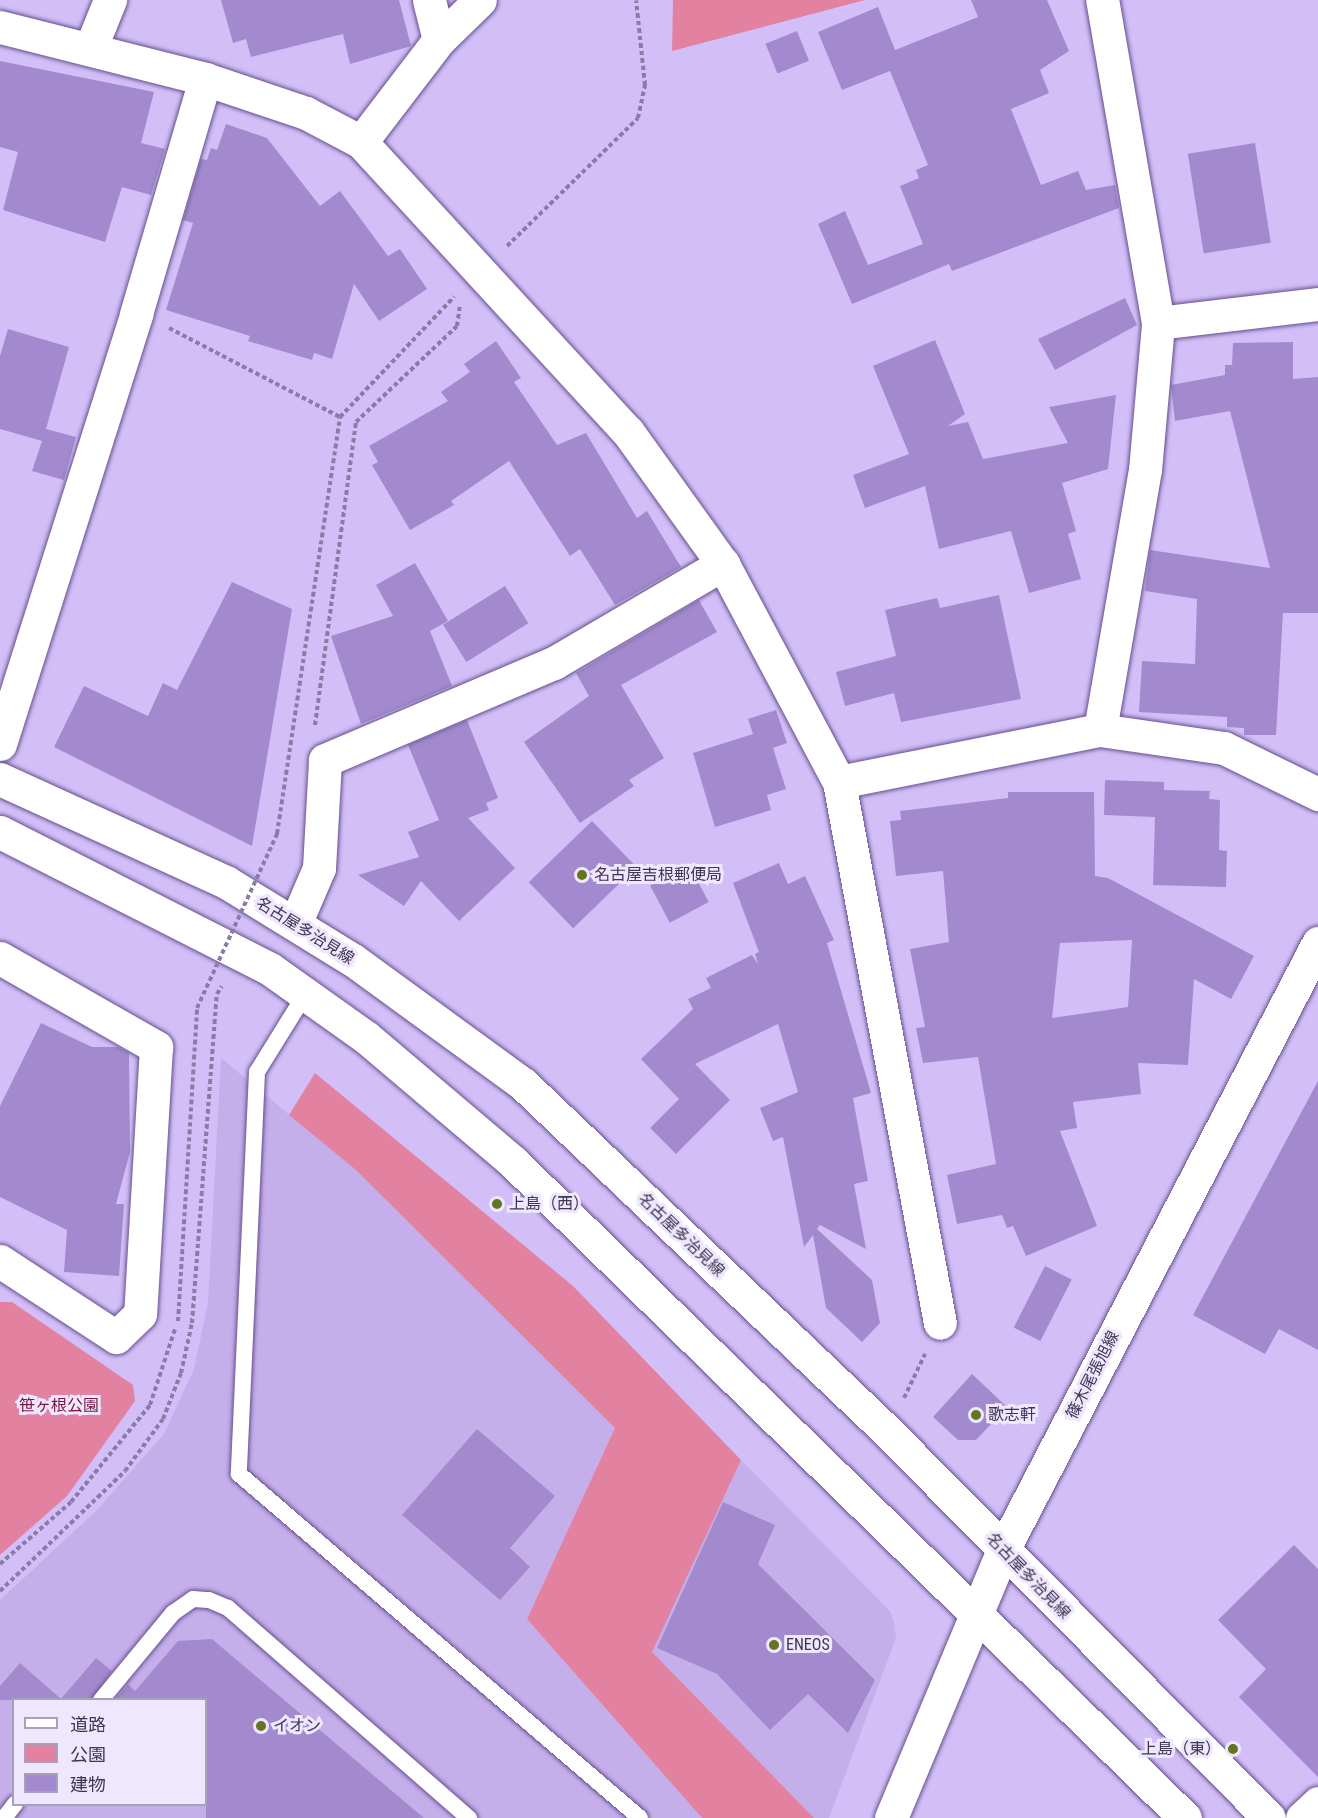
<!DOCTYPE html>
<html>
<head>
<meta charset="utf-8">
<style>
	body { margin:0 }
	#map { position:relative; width:1318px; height:1818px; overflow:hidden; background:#d3bff8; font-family:"Roboto Condensed","Noto Sans JP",sans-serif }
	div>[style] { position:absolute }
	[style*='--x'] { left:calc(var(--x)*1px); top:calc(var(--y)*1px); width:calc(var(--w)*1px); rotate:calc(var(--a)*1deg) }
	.built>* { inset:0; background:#c5afeb }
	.green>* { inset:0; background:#e282a0 }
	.building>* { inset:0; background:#a38ace; transform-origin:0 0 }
	.path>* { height:4px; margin-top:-2px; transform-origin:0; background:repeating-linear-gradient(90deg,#8b7ba6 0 4.5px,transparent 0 7.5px) }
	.roads { filter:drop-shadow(0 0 2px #674f8d) drop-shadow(0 0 2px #674f8d) }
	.lane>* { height:16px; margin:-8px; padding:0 8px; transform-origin:8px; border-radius:8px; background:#fff }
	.street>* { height:33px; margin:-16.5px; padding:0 16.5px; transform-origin:16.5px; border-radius:16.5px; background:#fff }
	.secondary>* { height:33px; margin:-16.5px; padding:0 16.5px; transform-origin:16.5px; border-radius:16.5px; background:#fff }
	.primary>* { height:33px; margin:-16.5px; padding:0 16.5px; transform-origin:16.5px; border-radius:16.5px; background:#fff }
	.path-bridge>* { height:4px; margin-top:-2px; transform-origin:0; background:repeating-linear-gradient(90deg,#8b7ba6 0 4.5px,transparent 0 7.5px) }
	.dots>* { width:16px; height:16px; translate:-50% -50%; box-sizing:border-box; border:3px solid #eee7fd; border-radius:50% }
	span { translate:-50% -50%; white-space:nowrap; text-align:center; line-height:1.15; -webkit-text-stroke:6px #eee7fd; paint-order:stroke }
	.poi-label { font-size:16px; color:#403552 }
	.left { translate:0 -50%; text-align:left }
	.right { translate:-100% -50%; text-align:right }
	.street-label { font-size:16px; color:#403552 }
	.park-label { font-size:16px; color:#7a1440 }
	.legend { position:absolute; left:12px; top:1698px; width:195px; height:108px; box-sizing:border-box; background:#eee7fd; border:2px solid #a8a0b9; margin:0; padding:8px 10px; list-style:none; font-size:18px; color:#403552 }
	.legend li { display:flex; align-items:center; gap:12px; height:30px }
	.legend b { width:30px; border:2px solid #a8a0b9 }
</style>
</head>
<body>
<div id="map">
	<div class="built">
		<i style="clip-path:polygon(evenodd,221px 1058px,356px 1170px,616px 1428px,527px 1619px,702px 1818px,0 1818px,0 1600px,96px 1511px,164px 1434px,194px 1369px,208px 1302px,221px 1058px,14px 1700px,206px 1700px,206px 1804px,14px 1804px,14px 1700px)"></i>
		<i style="clip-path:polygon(741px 1460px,890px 1611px,894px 1623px,896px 1638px,829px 1818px,814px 1818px,651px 1652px)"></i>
	</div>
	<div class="green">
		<i style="clip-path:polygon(673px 0,865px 0,672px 51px)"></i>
		<i style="clip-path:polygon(315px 1073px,573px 1286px,741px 1460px,652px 1652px,814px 1818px,702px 1818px,527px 1619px,615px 1428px,356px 1170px,289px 1115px)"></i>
		<i style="clip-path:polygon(0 1302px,12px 1302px,133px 1385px,135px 1401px,67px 1496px,0 1555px)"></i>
	</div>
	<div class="building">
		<i style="clip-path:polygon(221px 0,399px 0,411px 46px,350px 64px,343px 34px,251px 57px,246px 39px,233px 43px)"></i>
		<i style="clip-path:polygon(971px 0,1047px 0,1069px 51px,1040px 70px,1049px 93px,1011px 109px,1041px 185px,1078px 171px,1086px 190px,1115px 185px,1119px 208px,952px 271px,949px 264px,852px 304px,818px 224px,845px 211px,868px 265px,923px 244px,900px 186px,919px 178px,916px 170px,928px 165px,890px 71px,842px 90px,818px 32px,878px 7px,895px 50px,978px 17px)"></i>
		<i style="left:797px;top:31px;width:32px;height:34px;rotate:68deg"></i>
		<i style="clip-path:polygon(0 61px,154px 92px,141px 143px,165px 149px,151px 195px,122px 187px,105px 242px,3px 210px,18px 152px,0 147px)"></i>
		<i style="clip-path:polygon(226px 124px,267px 138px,320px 206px,340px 191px,388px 256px,400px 249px,427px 289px,379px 321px,354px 284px,332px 359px,314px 353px,312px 360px,248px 341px,250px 336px,166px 310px,193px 223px,183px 220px,201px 159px,207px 160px,211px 148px,217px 150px)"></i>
		<i style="left:1255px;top:143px;width:101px;height:68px;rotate:81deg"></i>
		<i style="clip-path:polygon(1125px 298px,1137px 325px,1055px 370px,1038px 339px)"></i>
		<i style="clip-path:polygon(8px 329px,69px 347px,46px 429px,76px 437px,64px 480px,32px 471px,42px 441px,0 429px,0 356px)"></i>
		<i style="clip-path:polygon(935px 340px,965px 414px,948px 426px,968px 422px,983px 459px,1068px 443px,1049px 407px,1116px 395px,1108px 469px,1062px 483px,1076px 531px,1068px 534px,1081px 579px,1029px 593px,1011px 531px,939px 549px,925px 486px,865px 508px,853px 475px,909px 454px,873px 366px)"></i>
		<i style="clip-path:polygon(496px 341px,521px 378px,514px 382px,557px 445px,586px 433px,637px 518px,647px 511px,681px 567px,615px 605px,580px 549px,570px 556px,509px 461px,451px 501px,454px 505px,410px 530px,372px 465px,378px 462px,369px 446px,448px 401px,441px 392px,470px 372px,464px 364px)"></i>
		<i style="clip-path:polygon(1293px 342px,1293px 379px,1318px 377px,1318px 613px,1283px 613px,1276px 735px,1244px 735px,1244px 728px,1227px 727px,1227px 717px,1139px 712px,1142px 661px,1195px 664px,1197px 599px,1145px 591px,1150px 550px,1270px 568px,1230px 411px,1175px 421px,1171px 385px,1225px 375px,1225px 365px,1232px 365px,1233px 343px)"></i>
		<i style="clip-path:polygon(415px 563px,448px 621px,430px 631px,452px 686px,361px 724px,331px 636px,393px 616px,376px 585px)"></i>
		<i style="clip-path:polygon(232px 582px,292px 609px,252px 846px,54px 747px,84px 686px,148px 716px,163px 683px,177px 690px)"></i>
		<i style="left:505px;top:586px;width:44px;height:73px;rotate:58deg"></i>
		<i style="clip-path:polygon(999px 595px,1021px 699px,901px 722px,894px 693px,845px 706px,836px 672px,896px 656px,885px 610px,937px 598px,940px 608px)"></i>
		<i style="clip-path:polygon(699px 600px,717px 632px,621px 685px,664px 758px,629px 780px,634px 786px,580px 823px,524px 742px,589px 696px,576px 673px)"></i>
		<i style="clip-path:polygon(776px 710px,787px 743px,773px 748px,786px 789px,767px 795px,771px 810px,715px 827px,693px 753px,753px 734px,748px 719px)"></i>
		<i style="clip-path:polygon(467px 720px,498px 798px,486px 803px,489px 810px,468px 818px,515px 868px,459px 921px,421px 881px,404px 906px,358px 875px,419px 857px,408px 832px,439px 820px,408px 745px)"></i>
		<i style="clip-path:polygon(1105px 780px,1164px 782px,1164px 790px,1210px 791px,1209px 799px,1220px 800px,1219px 850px,1227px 851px,1226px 887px,1153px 885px,1155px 817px,1104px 815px)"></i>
		<i style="clip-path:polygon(evenodd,1008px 792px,1094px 792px,1095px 876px,1108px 878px,1254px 956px,1231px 999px,1194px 979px,1188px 1065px,1138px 1063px,1141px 1094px,1073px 1102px,1077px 1128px,1060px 1131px,1097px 1226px,1026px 1256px,1013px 1226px,1007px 1228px,1002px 1215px,957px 1224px,947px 1175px,996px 1164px,978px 1057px,923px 1063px,916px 1028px,925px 1027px,910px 949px,949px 942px,943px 871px,896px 876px,890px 821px,901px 820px,900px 811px,1008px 798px,1008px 792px,1132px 940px,1128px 1007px,1052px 1018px,1060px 943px,1132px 940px)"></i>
		<i style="left:592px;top:821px;width:64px;height:88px;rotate:46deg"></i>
		<i style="clip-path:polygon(779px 863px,788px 884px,805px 876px,834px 940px,827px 943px,871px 1093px,853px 1098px,868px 1181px,854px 1184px,866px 1249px,820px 1225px,817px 1229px,872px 1280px,880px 1323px,862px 1342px,826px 1308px,813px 1235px,804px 1247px,783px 1137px,773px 1141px,760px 1108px,798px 1092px,778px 1024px,695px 1064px,730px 1100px,676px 1154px,650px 1128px,679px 1099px,641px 1059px,693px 1009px,688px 999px,711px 988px,706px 978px,752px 955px,758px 964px,755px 954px,759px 952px,733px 883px)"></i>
		<i style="left:689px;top:865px;width:42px;height:44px;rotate:62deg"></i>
		<i style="clip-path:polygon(41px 1023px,92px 1047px,118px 1047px,129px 1053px,130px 1152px,116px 1204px,124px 1204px,119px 1276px,64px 1272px,67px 1230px,0 1197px,0 1106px)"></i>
		<i style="clip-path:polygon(1318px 1081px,1318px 1350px,1279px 1329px,1265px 1354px,1193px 1315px)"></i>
		<i style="left:1045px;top:1266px;width:30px;height:69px;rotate:27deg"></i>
		<i style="clip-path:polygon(972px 1374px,1007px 1407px,976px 1440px,958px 1440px,933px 1417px)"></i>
		<i style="clip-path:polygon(477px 1429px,555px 1496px,510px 1548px,530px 1567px,500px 1600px,402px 1515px)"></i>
		<i style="clip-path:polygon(723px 1502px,775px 1525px,758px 1564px,875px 1680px,848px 1733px,808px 1694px,770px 1730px,717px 1674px,657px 1648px)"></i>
		<i style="clip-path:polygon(1294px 1545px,1318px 1569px,1318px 1777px,1239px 1697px,1266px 1669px,1218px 1620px)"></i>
		<i style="clip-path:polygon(212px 1639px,424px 1818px,206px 1818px,206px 1700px,115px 1700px,128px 1684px,135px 1691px,178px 1641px)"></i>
		<i style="clip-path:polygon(96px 1658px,112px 1671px,91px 1700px,0 1700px,0 1686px,20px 1663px,61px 1699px)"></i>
	</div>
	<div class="path">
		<i style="--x:507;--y:246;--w:183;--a:-44.3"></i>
		<i style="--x:638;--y:118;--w:34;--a:-78"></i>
		<i style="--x:645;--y:85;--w:85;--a:-96"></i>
		<i style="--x:169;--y:328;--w:193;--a:27.5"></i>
		<i style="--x:340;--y:417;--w:166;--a:-46.5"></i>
		<i style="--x:315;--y:725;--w:306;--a:-82.3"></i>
		<i style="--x:356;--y:422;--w:139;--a:-43.5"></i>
		<i style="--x:457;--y:326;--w:21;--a:-82"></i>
		<i style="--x:904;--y:1398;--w:49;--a:-64.5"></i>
		<i style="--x:0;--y:1564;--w:94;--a:-41.1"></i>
		<i style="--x:71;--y:1502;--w:125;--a:-50.8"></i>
		<i style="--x:150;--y:1405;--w:80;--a:-71.8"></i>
		<i style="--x:0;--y:1591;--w:173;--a:-43.8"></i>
		<i style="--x:125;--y:1471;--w:64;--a:-53.8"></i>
		<i style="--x:163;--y:1419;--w:49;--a:-68.6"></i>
		<i style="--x:181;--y:1373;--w:51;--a:-77.6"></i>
		<i style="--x:192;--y:1323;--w:330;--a:-85.7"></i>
		<i style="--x:217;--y:994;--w:9;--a:-58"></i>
	</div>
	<div class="roads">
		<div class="lane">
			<i style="--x:306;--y:993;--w:93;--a:121.8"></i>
			<i style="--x:257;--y:1072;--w:402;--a:92.6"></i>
			<i style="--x:239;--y:1474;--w:528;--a:40.62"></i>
			<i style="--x:101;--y:1700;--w:113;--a:-50.4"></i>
			<i style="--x:173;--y:1613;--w:24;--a:-35"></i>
			<i style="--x:193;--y:1599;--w:16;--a:4"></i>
			<i style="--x:209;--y:1600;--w:21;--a:23"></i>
			<i style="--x:228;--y:1608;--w:320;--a:41.1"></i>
			<i style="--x:4;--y:1818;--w:18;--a:-52"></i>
		</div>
		<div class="street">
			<i style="--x:429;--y:0;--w:41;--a:76"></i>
			<i style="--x:91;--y:47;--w:51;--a:-68"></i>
			<i style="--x:361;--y:142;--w:128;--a:-52.6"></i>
			<i style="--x:439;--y:40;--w:57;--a:-44.3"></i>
			<i style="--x:1158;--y:323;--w:161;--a:-6.8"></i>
			<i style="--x:1100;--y:730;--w:264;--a:-80.2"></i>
			<i style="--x:1145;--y:470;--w:148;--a:-84.9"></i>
			<i style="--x:1158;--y:323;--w:328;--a:-99.8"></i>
			<i style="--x:0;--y:744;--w:451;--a:-72.4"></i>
			<i style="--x:136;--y:314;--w:245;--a:-73.6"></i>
			<i style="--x:839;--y:782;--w:266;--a:-11.3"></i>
			<i style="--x:1100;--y:730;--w:125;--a:8.3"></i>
			<i style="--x:1224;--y:748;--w:105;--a:26.1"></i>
			<i style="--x:295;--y:924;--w:61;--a:-66.8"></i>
			<i style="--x:319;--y:868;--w:108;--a:-86.8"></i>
			<i style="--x:325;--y:760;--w:249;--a:-23"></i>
			<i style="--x:554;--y:663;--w:196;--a:-30.4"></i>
			<i style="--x:0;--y:958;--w:180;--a:29.7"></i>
			<i style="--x:156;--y:1047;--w:267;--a:93.4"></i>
			<i style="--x:140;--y:1314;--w:33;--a:136"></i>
			<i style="--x:116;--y:1337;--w:139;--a:-146.8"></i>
			<i style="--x:1302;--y:1818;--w:22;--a:-43"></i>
		</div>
		<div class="secondary">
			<i style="--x:0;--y:27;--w:211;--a:14.2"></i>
			<i style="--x:205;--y:79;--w:107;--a:18.6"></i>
			<i style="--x:306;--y:113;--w:62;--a:27.8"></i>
			<i style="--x:361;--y:142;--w:394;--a:47.4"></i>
			<i style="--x:628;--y:432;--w:163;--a:54.3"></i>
			<i style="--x:723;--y:564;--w:247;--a:62"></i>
			<i style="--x:839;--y:782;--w:550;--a:79.43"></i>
			<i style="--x:891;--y:1818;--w:290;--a:-67.3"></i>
			<i style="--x:1003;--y:1550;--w:684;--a:-62.57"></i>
		</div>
		<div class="primary">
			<i style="--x:0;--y:779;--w:248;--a:24.5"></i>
			<i style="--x:226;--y:882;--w:149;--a:31.6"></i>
			<i style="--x:353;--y:960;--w:210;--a:36.1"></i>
			<i style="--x:523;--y:1084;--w:504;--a:43.63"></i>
			<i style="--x:888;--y:1432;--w:542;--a:45.37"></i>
			<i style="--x:0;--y:832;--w:303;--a:26.9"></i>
			<i style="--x:270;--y:969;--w:119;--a:35.4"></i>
			<i style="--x:367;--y:1038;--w:192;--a:40.3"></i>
			<i style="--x:513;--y:1162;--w:939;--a:44.31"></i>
		</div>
	</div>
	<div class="path-bridge">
		<i style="--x:178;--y:1321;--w:314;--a:-86.5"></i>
		<i style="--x:197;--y:1008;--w:192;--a:-65.3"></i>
		<i style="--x:277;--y:834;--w:422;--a:-81.4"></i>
	</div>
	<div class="dots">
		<i style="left:582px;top:875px;background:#637523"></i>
		<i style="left:497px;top:1204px;background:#637523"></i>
		<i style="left:976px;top:1415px;background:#637523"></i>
		<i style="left:774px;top:1645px;background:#637523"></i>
		<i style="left:261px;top:1726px;background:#637523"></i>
		<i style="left:1233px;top:1749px;background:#637523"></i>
	</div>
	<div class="poi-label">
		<span class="left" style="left:594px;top:875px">名古屋吉根郵便局</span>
		<span class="left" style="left:509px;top:1204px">上島（西）</span>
		<span class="left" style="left:988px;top:1415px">歌志軒</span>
		<span class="left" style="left:786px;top:1645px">ENEOS</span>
		<span class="left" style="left:273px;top:1726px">イオン</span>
		<span class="right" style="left:1221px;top:1749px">上島（東）</span>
	</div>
	<div class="street-label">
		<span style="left:305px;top:931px;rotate:32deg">名古屋多治見線</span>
		<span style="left:681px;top:1235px;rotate:44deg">名古屋多治見線</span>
		<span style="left:1093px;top:1375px;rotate:-63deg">篠木尾張旭線</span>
		<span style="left:1028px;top:1576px;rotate:46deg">名古屋多治見線</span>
	</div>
	<div class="park-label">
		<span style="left:59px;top:1406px">笹ヶ根公園</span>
	</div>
	<ul class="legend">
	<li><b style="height:8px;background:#fff"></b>道路</li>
	<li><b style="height:16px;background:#e282a0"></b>公園</li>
	<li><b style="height:16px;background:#a38ace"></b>建物</li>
	</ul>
</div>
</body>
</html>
